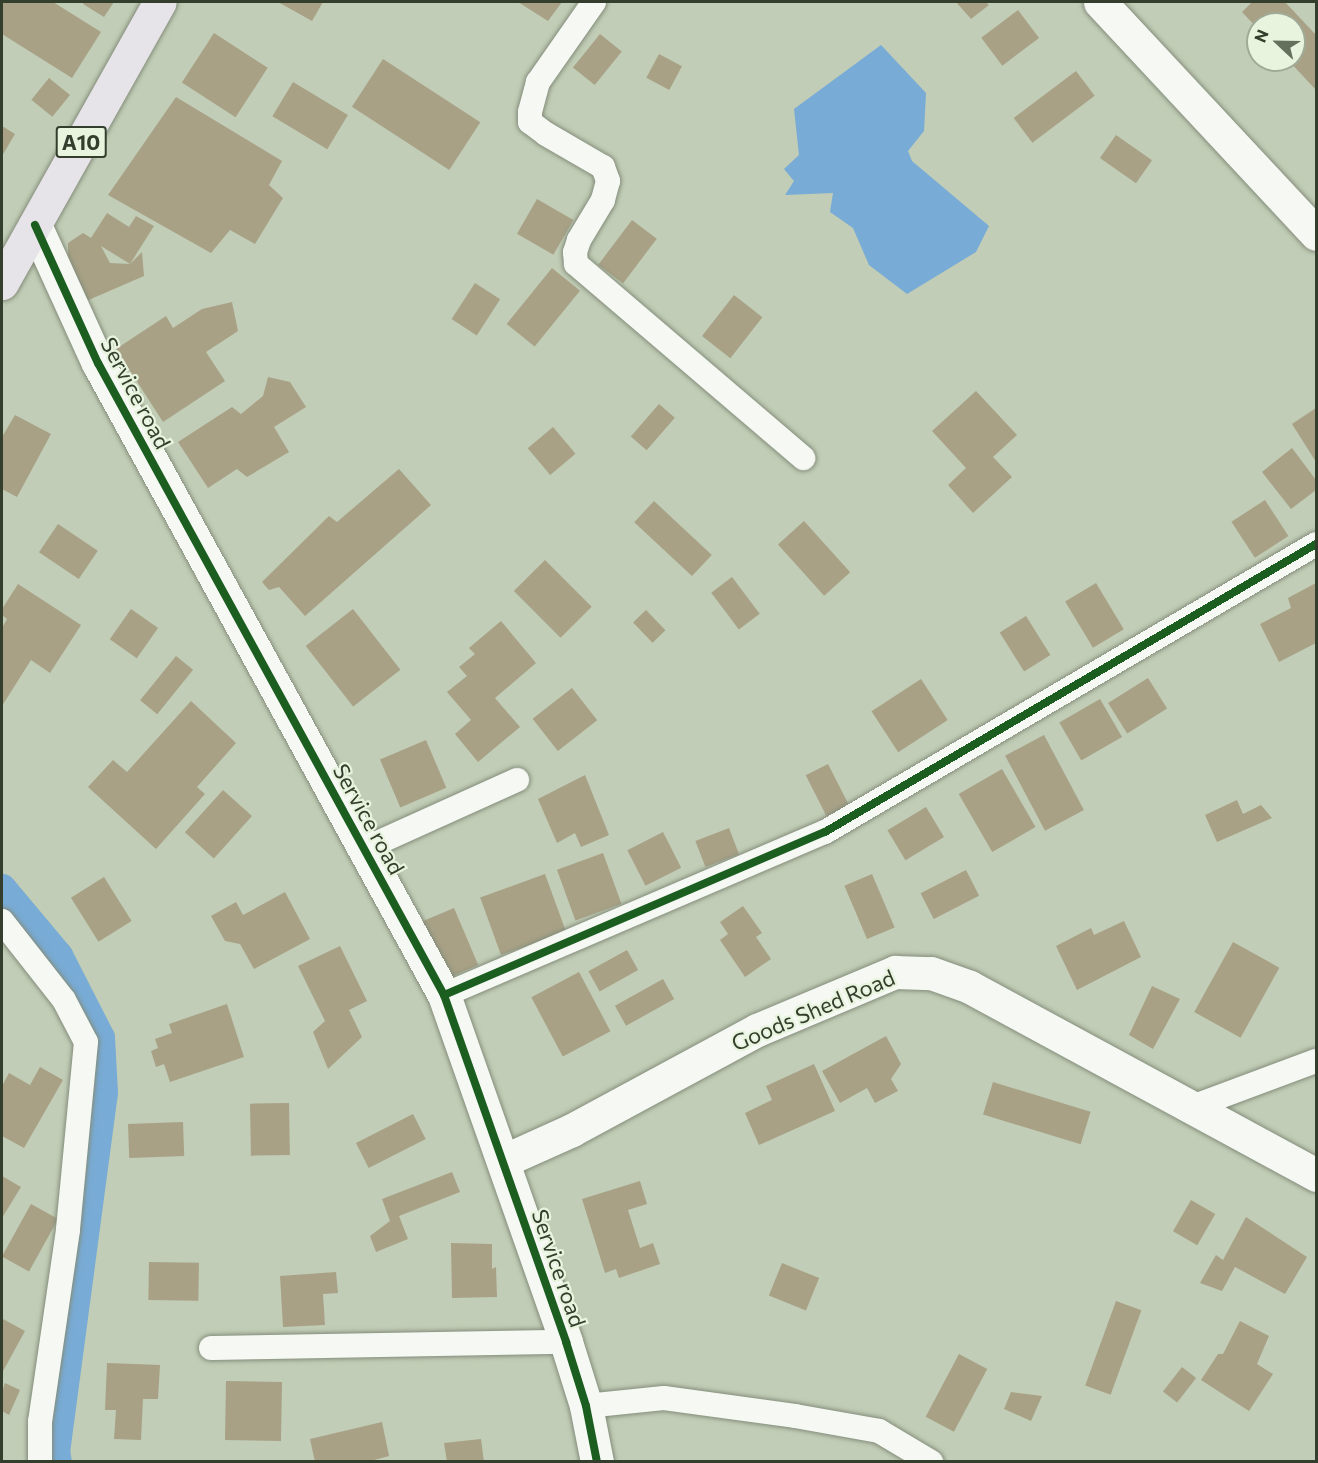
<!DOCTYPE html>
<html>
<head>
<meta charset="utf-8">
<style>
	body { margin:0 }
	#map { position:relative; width:1318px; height:1463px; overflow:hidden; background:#c1cdb6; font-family:Commissioner,sans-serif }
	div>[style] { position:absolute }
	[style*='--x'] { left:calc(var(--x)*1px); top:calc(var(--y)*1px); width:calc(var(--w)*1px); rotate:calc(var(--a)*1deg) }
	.water>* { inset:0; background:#78abd5 }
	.canal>* { height:27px; margin:-13.5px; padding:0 13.5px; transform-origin:13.5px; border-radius:13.5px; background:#78abd5 }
	.building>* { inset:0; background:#a8a186; transform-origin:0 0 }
	.roads { filter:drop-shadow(0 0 2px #848d7b) drop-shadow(0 0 2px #848d7b) }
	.street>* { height:24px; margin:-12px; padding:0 12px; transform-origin:12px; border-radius:12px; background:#f6f8f4 }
	.secondary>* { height:33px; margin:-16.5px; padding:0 16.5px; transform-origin:16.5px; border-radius:16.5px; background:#f6f8f4 }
	.highway>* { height:33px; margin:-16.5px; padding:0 16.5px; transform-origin:16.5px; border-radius:16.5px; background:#e7e4e9 }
	.cycleway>* { height:8px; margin:-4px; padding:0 4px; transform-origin:4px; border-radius:4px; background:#1b5e20 }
	span { translate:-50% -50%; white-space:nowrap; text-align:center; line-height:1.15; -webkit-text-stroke:4.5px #e8f4de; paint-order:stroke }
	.shield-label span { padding:2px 4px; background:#e8f4de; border:2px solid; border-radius:4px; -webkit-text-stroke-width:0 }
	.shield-label { font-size:21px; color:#343e2c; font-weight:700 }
	.street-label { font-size:22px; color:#343e2c }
	.frame { position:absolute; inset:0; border:3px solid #343e2c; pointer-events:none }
	.north { position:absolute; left:1246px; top:12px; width:60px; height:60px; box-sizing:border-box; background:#e8f4de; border:2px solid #a0ab97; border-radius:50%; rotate:292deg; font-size:16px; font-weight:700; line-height:24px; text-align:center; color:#343e2c }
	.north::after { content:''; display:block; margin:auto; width:21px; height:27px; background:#65705c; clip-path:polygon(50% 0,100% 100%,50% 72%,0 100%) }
</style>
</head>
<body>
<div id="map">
	<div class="water">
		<i style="clip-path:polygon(881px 45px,926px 93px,924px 131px,908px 151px,912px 161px,989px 226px,976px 252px,907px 294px,869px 265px,853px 228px,830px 212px,833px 193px,785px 195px,794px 181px,784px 169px,799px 155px,794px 109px)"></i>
	</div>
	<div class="canal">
		<i style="--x:2;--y:887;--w:89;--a:50"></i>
		<i style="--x:59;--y:955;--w:92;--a:62.9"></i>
		<i style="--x:101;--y:1037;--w:55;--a:86.9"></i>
		<i style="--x:104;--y:1092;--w:361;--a:97.6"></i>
		<i style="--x:56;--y:1450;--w:12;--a:81"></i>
	</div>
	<div class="building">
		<i style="clip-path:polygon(2px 2px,53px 2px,101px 32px,72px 78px,2px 34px)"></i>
		<i style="clip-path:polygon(84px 2px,114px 2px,104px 17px,83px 4px)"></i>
		<i style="clip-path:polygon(278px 2px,323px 2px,312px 21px)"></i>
		<i style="clip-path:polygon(518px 2px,562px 2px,548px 21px)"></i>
		<i style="clip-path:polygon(956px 2px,986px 2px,989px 5px,971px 19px)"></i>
		<i style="clip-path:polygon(1252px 2px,1285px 2px,1316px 35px,1316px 90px,1288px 60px,1294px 60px,1294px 24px,1258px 24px,1258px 29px,1242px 12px)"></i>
		<i style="left:1018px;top:10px;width:35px;height:46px;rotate:53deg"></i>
		<i style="left:214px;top:33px;width:64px;height:59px;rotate:33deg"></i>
		<i style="left:600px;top:34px;width:28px;height:43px;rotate:39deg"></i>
		<i style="left:659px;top:54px;width:26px;height:27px;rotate:28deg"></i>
		<i style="left:383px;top:59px;width:116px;height:57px;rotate:33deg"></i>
		<i style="left:1076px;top:71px;width:31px;height:78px;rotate:53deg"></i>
		<i style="left:49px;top:78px;width:27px;height:28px;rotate:39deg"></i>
		<i style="left:293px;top:82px;width:64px;height:40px;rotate:31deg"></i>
		<i style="clip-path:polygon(176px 97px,282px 161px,269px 185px,283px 198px,255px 244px,230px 230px,211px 253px,108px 195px)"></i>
		<i style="clip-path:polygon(2px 126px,15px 134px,2px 156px)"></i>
		<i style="left:1116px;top:135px;width:44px;height:28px;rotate:35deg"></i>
		<i style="left:537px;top:199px;width:42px;height:40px;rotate:30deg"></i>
		<i style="clip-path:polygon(evenodd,107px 213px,129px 227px,136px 216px,154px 226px,130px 264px,142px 252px,144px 276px,84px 302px,68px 267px,68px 243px,83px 233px,91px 238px,107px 213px,101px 246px,130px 264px,110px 263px,101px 246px)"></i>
		<i style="left:632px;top:220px;width:31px;height:56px;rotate:37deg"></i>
		<i style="left:552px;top:268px;width:36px;height:72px;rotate:39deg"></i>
		<i style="left:475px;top:283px;width:30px;height:43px;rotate:33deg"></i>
		<i style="left:734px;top:295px;width:36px;height:52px;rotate:38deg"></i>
		<i style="clip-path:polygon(232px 302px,238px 331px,206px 352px,225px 381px,163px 422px,116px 349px,166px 316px,173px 328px,202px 309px)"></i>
		<i style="clip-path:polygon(268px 377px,290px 382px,306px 407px,274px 427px,289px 452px,247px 477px,237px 469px,208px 488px,178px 442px,232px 407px,241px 414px,263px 396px)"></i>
		<i style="clip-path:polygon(976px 391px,1017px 435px,993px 457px,1012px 477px,973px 513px,948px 485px,966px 468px,932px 431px)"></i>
		<i style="left:659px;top:404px;width:21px;height:43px;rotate:41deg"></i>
		<i style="clip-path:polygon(1316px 408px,1316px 462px,1292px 424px)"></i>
		<i style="clip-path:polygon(15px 415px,51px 434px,17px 497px,2px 489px,2px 437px)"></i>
		<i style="left:553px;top:427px;width:35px;height:33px;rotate:50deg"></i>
		<i style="clip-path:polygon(1292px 448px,1316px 480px,1316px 490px,1291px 509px,1262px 472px)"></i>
		<i style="clip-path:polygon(399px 469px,431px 505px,305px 616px,279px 587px,269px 590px,262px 582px,329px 516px,337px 522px)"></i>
		<i style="left:1265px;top:500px;width:43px;height:40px;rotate:57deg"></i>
		<i style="left:654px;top:501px;width:79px;height:29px;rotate:43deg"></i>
		<i style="left:804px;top:521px;width:69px;height:35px;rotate:48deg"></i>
		<i style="left:58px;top:524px;width:48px;height:34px;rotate:34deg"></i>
		<i style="left:545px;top:560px;width:66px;height:44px;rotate:45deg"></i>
		<i style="left:732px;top:577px;width:46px;height:26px;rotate:53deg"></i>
		<i style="left:1096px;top:583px;width:54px;height:36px;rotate:59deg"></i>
		<i style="clip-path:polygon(1316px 583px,1316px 643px,1279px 662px,1260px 624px,1291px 608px,1288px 598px)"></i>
		<i style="clip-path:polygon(18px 584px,81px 625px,50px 673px,31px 660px,2px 706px,2px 628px,7px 619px,2px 615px,2px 609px)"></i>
		<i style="left:131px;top:609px;width:33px;height:37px;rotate:35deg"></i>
		<i style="left:353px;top:609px;width:77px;height:60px;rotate:52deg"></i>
		<i style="left:646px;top:610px;width:28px;height:18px;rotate:46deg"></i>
		<i style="left:1026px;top:616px;width:46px;height:31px;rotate:58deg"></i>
		<i style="clip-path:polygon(501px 621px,536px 663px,495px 698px,520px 727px,478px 762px,455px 734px,471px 720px,447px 692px,467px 676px,459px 667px,475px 654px,469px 648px)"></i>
		<i style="left:176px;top:656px;width:22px;height:57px;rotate:39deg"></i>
		<i style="left:1148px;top:678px;width:36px;height:47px;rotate:58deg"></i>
		<i style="left:921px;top:679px;width:49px;height:59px;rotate:57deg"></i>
		<i style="left:572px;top:688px;width:41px;height:50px;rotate:52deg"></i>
		<i style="left:1100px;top:699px;width:44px;height:47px;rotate:60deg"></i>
		<i style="clip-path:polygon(191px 701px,236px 743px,197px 787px,205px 794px,156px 849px,88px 787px,113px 760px,127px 772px)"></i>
		<i style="left:1044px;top:735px;width:85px;height:44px;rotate:62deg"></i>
		<i style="left:426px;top:740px;width:52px;height:50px;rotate:67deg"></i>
		<i style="left:828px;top:764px;width:46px;height:25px;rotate:63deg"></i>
		<i style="left:1002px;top:769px;width:67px;height:50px;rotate:60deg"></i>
		<i style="clip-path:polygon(585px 775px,609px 835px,581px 847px,575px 833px,557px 843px,538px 799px)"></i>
		<i style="left:223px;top:790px;width:39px;height:57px;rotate:42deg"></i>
		<i style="clip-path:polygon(1237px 800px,1243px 814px,1261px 805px,1272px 818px,1217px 842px,1205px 815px)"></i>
		<i style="left:926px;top:807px;width:35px;height:45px;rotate:59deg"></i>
		<i style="left:729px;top:828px;width:28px;height:36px;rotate:69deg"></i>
		<i style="left:663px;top:832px;width:40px;height:40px;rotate:63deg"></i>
		<i style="left:603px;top:853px;width:54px;height:49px;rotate:70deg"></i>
		<i style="left:966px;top:870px;width:29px;height:51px;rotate:63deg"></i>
		<i style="left:545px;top:874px;width:61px;height:69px;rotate:70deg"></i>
		<i style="left:872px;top:874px;width:58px;height:30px;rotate:67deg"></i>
		<i style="left:104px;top:877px;width:52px;height:39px;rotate:58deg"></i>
		<i style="clip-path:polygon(285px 892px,310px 939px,254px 969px,240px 944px,225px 941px,211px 916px,236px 902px,243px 915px)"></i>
		<i style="clip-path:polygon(743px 906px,762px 933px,756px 937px,771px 959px,745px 977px,720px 940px,728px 934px,720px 922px)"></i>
		<i style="left:454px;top:908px;width:62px;height:36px;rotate:67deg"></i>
		<i style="clip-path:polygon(1124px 921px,1141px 957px,1077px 990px,1056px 946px,1091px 928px,1094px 935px)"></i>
		<i style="left:1233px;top:942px;width:53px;height:80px;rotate:29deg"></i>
		<i style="clip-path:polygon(340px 946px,367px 1001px,349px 1010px,362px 1037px,328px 1069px,313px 1032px,325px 1021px,298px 966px)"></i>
		<i style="left:627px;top:950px;width:23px;height:44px;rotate:61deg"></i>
		<i style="left:579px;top:972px;width:67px;height:54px;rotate:62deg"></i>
		<i style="left:663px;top:979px;width:23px;height:55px;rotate:61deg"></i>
		<i style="clip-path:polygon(1152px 986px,1180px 999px,1153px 1049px,1129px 1035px)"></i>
		<i style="clip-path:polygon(227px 1004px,244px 1057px,170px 1082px,164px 1064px,156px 1067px,151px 1051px,158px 1048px,155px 1039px,172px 1033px,169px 1024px)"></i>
		<i style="clip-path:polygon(886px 1036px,901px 1064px,891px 1079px,898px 1091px,875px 1103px,867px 1088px,840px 1103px,822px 1071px)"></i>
		<i style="clip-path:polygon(814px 1064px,835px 1111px,759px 1145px,745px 1113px,772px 1100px,766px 1086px)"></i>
		<i style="clip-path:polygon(40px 1067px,63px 1080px,24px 1148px,2px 1136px,2px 1086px,9px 1073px,30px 1085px)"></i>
		<i style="left:993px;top:1082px;width:102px;height:34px;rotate:17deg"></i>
		<i style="left:289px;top:1103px;width:52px;height:39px;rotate:89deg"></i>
		<i style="left:413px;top:1114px;width:28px;height:64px;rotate:63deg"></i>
		<i style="left:183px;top:1122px;width:34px;height:55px;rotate:88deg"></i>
		<i style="clip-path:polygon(452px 1172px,460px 1192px,399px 1216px,408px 1239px,376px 1252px,370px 1236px,390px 1221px,382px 1199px)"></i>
		<i style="clip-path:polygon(2px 1176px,21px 1187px,2px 1218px)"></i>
		<i style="clip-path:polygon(640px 1181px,647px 1204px,628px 1210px,640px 1248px,653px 1243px,660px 1264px,619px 1278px,616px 1269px,605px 1273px,582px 1199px)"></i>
		<i style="left:1191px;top:1200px;width:28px;height:36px;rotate:30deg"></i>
		<i style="left:31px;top:1204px;width:31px;height:60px;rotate:29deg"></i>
		<i style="clip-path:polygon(1246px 1217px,1307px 1257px,1285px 1294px,1235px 1267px,1222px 1291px,1200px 1283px,1216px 1255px,1223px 1260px)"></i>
		<i style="clip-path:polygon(451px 1243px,492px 1244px,492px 1269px,496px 1267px,497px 1297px,452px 1298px)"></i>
		<i style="left:149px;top:1262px;width:50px;height:38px;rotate:1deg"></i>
		<i style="left:782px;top:1263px;width:40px;height:35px;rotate:22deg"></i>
		<i style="clip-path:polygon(336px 1272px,338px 1293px,323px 1294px,325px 1325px,283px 1327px,280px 1276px)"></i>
		<i style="left:1116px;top:1301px;width:27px;height:90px;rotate:20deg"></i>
		<i style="clip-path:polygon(3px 1319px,25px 1331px,2px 1373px,2px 1321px)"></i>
		<i style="clip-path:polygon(1240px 1321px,1269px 1336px,1257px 1364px,1273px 1374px,1249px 1411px,1201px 1380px,1218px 1354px,1223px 1354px)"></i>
		<i style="left:959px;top:1354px;width:32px;height:71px;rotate:28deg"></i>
		<i style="clip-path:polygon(107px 1363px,160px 1365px,158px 1399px,143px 1399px,141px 1440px,114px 1439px,116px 1410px,105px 1410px)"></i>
		<i style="left:1182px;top:1367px;width:18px;height:31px;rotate:38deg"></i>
		<i style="left:282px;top:1382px;width:59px;height:56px;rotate:91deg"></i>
		<i style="clip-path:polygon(5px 1383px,20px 1390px,9px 1415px,2px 1411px,2px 1392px)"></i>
		<i style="clip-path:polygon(1011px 1392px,1042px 1396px,1031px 1421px,1004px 1409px)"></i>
		<i style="clip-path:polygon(382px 1422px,389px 1456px,367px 1462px,315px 1462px,310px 1439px)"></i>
		<i style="clip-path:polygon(481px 1439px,484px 1462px,447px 1462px,444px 1443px)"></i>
	</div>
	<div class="roads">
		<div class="street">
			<i style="--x:594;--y:2;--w:98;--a:125"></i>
			<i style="--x:538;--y:82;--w:31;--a:105"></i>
			<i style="--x:530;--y:112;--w:10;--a:90"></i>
			<i style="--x:530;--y:122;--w:20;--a:37"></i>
			<i style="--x:546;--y:134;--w:66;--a:30.1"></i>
			<i style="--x:603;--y:167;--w:15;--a:70"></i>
			<i style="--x:608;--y:181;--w:20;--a:105"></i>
			<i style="--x:603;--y:200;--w:47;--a:121"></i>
			<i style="--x:579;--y:240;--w:13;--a:108"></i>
			<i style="--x:575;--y:252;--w:12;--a:85"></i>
			<i style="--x:576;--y:264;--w:299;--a:40.5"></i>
			<i style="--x:364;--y:849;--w:168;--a:-24.3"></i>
			<i style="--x:2;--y:921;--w:100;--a:51.9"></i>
			<i style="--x:64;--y:1000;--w:47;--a:62.4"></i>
			<i style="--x:86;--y:1042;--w:189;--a:95.5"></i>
			<i style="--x:68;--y:1230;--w:193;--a:98.3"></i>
			<i style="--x:40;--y:1421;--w:41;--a:90"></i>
			<i style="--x:444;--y:995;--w:414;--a:-23.2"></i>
			<i style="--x:825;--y:832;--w:569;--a:-30.39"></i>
			<i style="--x:1192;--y:1107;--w:132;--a:-20.4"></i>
			<i style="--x:211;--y:1348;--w:355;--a:-1"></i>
			<i style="--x:586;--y:1406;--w:78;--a:-5.9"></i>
			<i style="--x:664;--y:1398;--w:132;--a:7.8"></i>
			<i style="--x:795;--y:1416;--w:85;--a:10.1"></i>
			<i style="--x:879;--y:1431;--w:61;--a:30.8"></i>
		</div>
		<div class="secondary">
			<i style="--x:1100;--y:2;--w:317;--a:47"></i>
			<i style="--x:35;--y:225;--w:152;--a:65.5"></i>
			<i style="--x:98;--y:363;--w:721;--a:61.3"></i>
			<i style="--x:444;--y:995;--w:368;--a:70.6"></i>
			<i style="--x:566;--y:1342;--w:67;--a:72.6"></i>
			<i style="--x:586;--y:1406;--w:57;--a:78.9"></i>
			<i style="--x:503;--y:1161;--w:76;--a:-24.2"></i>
			<i style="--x:572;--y:1130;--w:210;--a:-28.4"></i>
			<i style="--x:757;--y:1030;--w:150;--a:-22.8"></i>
			<i style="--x:895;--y:972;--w:36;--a:2"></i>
			<i style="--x:931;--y:973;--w:41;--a:19.7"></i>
			<i style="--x:970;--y:987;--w:394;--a:28.5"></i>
		</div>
		<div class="highway">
			<i style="--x:2;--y:283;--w:322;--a:-60.7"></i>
		</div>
	</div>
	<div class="cycleway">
		<i style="--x:35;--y:225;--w:152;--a:65.5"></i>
		<i style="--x:98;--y:363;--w:721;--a:61.3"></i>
		<i style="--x:444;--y:995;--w:368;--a:70.6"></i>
		<i style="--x:566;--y:1342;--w:67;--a:72.6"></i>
		<i style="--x:586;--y:1406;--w:57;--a:78.9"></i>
		<i style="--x:444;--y:995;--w:414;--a:-23.2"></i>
		<i style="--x:825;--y:832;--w:569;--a:-30.39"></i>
	</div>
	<div class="shield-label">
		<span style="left:81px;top:142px">A10</span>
	</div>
	<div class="street-label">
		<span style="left:136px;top:393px;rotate:62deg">Service road</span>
		<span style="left:369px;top:819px;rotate:61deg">Service road</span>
		<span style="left:813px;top:1010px;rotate:-23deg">Goods Shed Road</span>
		<span style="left:559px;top:1268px;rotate:71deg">Service road</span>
	</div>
	<div class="frame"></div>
	<div class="north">N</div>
</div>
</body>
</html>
